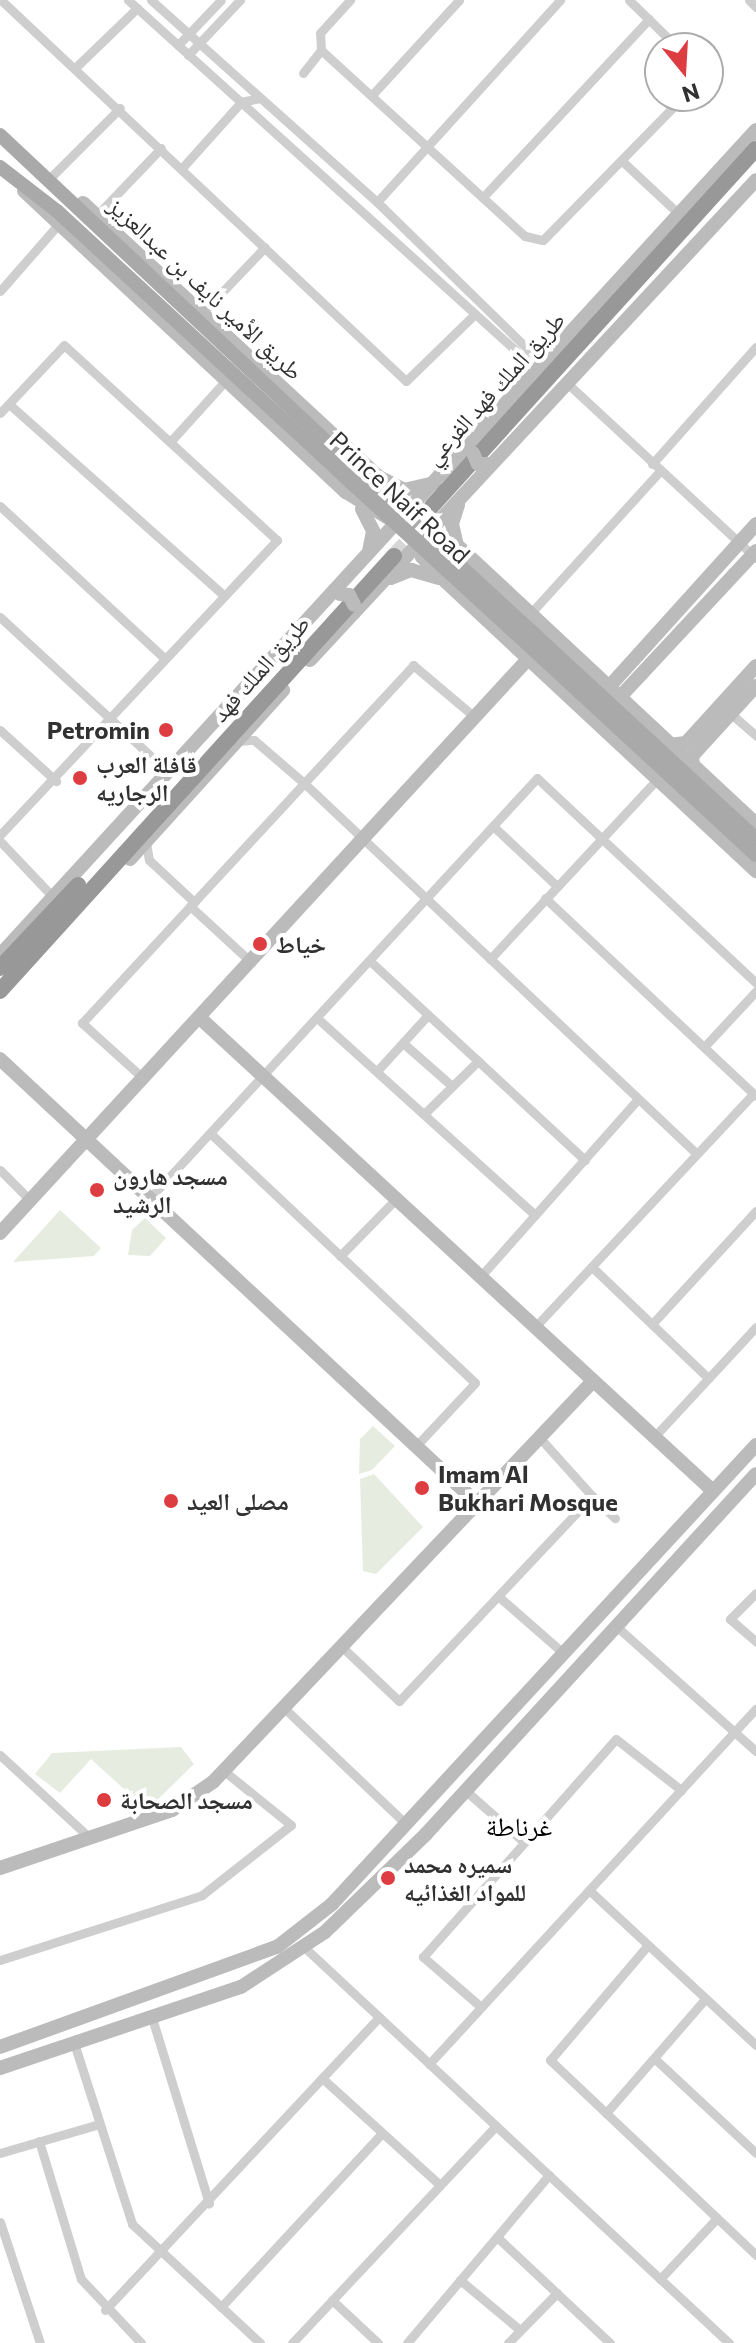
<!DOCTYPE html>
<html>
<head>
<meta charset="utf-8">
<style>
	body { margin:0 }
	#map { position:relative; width:756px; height:2343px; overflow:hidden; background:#fff; font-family:Commissioner,"Noto Naskh Arabic",sans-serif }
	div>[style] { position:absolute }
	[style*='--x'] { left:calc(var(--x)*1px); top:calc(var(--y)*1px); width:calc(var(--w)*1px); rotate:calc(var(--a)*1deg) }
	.green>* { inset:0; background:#e6ede0 }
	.highway-tunnel>* { height:16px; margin-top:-8px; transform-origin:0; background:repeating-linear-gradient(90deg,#d6d6d6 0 16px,transparent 0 24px) }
	.street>* { height:9px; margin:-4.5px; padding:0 4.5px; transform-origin:4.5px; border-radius:4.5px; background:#cecece }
	.secondary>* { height:14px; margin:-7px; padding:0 7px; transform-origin:7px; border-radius:7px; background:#bbb }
	.primary>* { height:14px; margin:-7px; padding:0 7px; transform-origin:7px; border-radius:7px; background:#a9a9a9 }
	.highway>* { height:16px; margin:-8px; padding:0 8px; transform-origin:8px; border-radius:8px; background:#989898 }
	.secondary-bridge>* { height:14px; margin:-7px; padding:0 7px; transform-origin:7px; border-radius:7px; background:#bbb }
	.primary-bridge>* { height:14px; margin:-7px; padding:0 7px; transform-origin:7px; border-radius:7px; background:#a9a9a9 }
	.dots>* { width:22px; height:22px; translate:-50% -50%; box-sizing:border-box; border:4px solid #fff; border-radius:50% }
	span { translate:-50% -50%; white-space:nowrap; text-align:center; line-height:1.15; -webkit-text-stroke:8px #fff; paint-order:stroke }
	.street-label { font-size:24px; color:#313131 }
	.poi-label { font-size:24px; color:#313131; font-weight:700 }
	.right { translate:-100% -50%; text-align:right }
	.left { translate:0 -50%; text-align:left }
	.neighbourhood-label { font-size:26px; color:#000 }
	.north { position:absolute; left:644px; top:32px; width:80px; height:80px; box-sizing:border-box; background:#fff; border:2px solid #adadad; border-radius:50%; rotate:162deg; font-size:22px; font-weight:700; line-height:32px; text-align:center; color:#313131 }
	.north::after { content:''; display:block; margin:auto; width:28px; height:36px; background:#dd3d41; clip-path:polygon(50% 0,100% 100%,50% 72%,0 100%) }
</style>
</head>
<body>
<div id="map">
	<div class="green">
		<i style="clip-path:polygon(60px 1210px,101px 1248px,94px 1256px,13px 1262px)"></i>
		<i style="clip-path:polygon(145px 1218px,166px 1238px,150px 1256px,128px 1255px,132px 1230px)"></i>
		<i style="clip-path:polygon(373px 1426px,395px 1446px,372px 1470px,359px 1474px,360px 1439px)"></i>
		<i style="clip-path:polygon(374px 1474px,423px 1527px,376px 1574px,363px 1571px,360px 1479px)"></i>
		<i style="clip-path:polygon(181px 1747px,194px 1764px,147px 1810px,91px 1759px,60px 1793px,35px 1774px,52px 1753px)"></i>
	</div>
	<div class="highway-tunnel">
		<i style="--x:394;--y:556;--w:63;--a:-46.9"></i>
	</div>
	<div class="street">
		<i style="--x:1;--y:0;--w:556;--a:43.25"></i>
		<i style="--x:406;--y:381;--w:96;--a:-44.2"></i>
		<i style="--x:128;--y:0;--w:535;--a:42.12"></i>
		<i style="--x:525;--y:359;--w:21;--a:87"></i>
		<i style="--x:151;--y:0;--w:303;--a:41.8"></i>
		<i style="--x:377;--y:202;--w:216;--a:44.3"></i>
		<i style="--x:532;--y:353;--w:23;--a:-5"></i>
		<i style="--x:629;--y:0;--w:69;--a:44.4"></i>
		<i style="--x:749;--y:0;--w:10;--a:45"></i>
		<i style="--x:178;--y:45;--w:62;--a:-46.3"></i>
		<i style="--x:321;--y:50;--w:276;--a:42.4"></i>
		<i style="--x:525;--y:236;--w:18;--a:13"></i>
		<i style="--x:543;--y:240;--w:202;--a:-45.6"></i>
		<i style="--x:188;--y:55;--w:76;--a:-46.6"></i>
		<i style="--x:76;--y:67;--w:85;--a:-44"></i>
		<i style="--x:303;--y:73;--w:29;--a:-52"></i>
		<i style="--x:321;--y:50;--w:17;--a:-93"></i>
		<i style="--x:320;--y:33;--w:45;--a:-47.7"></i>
		<i style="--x:372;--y:95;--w:129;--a:-47.5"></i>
		<i style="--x:622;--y:161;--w:81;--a:43"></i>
		<i style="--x:182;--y:168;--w:89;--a:-48.2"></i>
		<i style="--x:241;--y:102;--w:19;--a:-12"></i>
		<i style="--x:52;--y:176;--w:96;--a:-45"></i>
		<i style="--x:484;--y:196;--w:242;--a:-47"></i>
		<i style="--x:377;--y:202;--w:273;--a:-47.8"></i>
		<i style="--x:96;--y:216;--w:94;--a:-46.3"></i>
		<i style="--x:0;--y:291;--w:86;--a:-48.8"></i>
		<i style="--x:202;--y:313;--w:91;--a:-46.3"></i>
		<i style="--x:568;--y:384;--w:256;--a:42.8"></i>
		<i style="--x:9;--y:404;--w:287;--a:41.7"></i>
		<i style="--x:0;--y:413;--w:93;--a:-46.7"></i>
		<i style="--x:64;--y:345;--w:289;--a:42.5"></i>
		<i style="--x:277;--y:540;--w:405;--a:133.2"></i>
		<i style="--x:170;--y:442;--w:84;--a:-47.9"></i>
		<i style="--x:652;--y:464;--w:157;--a:-48.4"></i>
		<i style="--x:0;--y:506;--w:225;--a:42.8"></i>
		<i style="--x:529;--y:615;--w:195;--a:-47.7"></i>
		<i style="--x:0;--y:617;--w:229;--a:42.7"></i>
		<i style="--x:730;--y:713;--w:35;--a:41"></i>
		<i style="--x:0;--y:730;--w:76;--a:42.3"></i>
		<i style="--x:238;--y:741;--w:16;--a:-4"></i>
		<i style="--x:254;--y:740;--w:66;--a:40.7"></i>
		<i style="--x:304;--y:783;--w:540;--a:43.35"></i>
		<i style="--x:493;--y:826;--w:88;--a:43.2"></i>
		<i style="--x:0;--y:841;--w:77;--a:46.6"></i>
		<i style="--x:146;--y:842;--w:18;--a:81"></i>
		<i style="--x:149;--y:860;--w:62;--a:43"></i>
		<i style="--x:545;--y:898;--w:289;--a:43.2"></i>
		<i style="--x:190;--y:906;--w:83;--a:42.6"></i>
		<i style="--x:490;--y:959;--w:247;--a:-47.1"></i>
		<i style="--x:370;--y:961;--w:293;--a:42.8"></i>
		<i style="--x:317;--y:1018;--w:294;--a:42.1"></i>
		<i style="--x:403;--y:1043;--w:65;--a:41.3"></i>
		<i style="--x:704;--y:1047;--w:76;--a:-47.1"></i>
		<i style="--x:377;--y:1071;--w:76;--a:-47.7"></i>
		<i style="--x:144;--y:1079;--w:84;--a:-137.9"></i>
		<i style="--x:82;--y:1023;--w:488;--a:-47.2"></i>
		<i style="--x:413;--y:665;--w:82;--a:40.1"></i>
		<i style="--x:424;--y:1114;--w:76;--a:-44.5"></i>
		<i style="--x:210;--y:1133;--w:364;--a:43.3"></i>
		<i style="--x:475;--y:1383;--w:86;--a:133.1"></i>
		<i style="--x:0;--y:1170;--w:42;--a:45"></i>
		<i style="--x:148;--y:1200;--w:574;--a:-47.33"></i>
		<i style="--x:537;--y:778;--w:300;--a:43.1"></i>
		<i style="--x:340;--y:1256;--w:80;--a:-45.5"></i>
		<i style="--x:592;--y:1267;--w:161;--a:43.7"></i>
		<i style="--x:480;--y:1277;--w:238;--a:-48.4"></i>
		<i style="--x:652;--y:1324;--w:154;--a:-47.4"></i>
		<i style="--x:535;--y:1327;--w:319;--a:-46.9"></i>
		<i style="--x:654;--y:1437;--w:150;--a:-47.2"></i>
		<i style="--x:592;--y:1496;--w:32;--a:44"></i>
		<i style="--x:756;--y:1593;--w:37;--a:135"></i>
		<i style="--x:730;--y:1619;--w:35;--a:41"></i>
		<i style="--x:498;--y:1596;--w:86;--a:41.2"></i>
		<i style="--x:616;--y:1626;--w:188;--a:41.8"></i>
		<i style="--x:341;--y:1646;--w:80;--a:43.5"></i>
		<i style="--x:399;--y:1701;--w:282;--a:-46.7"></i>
		<i style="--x:592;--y:1496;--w:79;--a:-131.9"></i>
		<i style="--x:283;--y:1707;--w:168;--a:43.6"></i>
		<i style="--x:0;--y:1755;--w:122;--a:42.7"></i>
		<i style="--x:466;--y:1791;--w:77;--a:41.3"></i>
		<i style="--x:589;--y:1890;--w:228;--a:42.9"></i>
		<i style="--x:648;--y:1945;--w:151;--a:130.4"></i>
		<i style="--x:550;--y:2060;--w:284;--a:43.4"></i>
		<i style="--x:304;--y:1947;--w:581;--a:42.98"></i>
		<i style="--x:0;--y:1960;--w:212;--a:-17.8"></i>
		<i style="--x:202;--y:1895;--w:113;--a:-38.2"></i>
		<i style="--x:291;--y:1825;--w:86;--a:-141.1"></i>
		<i style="--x:481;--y:2007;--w:77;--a:-139.2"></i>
		<i style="--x:423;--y:1957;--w:291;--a:-48.5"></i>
		<i style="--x:616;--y:1739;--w:83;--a:38.1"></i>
		<i style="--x:152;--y:2018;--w:194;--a:72.9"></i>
		<i style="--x:74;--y:2043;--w:190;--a:72.2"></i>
		<i style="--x:132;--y:2224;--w:175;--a:42.9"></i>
		<i style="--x:654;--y:2058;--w:139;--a:43"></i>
		<i style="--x:429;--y:2064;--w:483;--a:-47.4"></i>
		<i style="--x:322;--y:2078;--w:159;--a:42.2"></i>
		<i style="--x:606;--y:2113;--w:152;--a:-49"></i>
		<i style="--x:39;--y:2141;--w:144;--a:73.1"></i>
		<i style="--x:81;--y:2279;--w:88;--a:46.8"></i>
		<i style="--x:0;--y:2153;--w:103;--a:-16.3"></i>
		<i style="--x:0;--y:2222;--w:127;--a:71.7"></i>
		<i style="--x:497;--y:2237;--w:155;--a:43.2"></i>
		<i style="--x:660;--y:2279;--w:83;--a:-46.9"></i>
		<i style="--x:460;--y:2280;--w:78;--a:39.8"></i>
		<i style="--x:332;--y:2300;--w:63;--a:43.1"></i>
		<i style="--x:221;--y:2307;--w:237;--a:-47.2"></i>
		<i style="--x:105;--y:2310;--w:401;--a:-46.9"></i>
		<i style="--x:292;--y:2343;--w:298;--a:-46.8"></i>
		<i style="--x:407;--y:2343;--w:220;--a:-49.8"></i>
		<i style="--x:508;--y:2343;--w:70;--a:-45.6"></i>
	</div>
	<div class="secondary">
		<i style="--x:24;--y:191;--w:441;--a:43.1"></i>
		<i style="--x:346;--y:492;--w:57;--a:31.5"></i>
		<i style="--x:83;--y:203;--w:403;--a:42.8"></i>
		<i style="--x:379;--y:477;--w:28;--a:27"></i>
		<i style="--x:404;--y:490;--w:31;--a:-13"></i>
		<i style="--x:458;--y:505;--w:20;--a:108"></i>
		<i style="--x:452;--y:524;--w:22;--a:77"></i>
		<i style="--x:457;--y:545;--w:409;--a:43"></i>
		<i style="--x:362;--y:509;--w:25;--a:63"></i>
		<i style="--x:373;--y:531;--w:21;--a:101"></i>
		<i style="--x:419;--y:542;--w:15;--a:79"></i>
		<i style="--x:422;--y:557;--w:35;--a:46"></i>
		<i style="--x:446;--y:582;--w:424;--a:43"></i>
		<i style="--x:391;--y:578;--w:22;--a:-22"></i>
		<i style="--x:411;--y:570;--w:29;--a:16"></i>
		<i style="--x:310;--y:660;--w:655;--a:-47.1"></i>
		<i style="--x:608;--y:688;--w:221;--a:-47.9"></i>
		<i style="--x:619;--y:698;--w:201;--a:-47"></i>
		<i style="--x:669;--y:745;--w:17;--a:-7"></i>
		<i style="--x:686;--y:743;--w:104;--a:-47.7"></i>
		<i style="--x:693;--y:767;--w:11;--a:-95"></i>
		<i style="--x:692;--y:756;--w:95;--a:-47.6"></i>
		<i style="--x:130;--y:859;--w:228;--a:-47.8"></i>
		<i style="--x:0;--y:955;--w:1119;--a:-47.5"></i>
		<i style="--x:200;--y:1018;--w:698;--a:42.68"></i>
		<i style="--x:0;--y:1059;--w:650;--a:42.94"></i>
		<i style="--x:0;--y:1233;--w:781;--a:-47.39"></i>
		<i style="--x:0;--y:1868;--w:182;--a:-18.6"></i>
		<i style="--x:172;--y:1810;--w:50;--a:-34.3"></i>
		<i style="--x:213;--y:1782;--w:552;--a:-46.54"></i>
		<i style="--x:0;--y:2047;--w:294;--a:-19.9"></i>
		<i style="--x:277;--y:1947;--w:70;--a:-38"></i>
		<i style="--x:332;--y:1904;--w:625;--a:-47.27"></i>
		<i style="--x:0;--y:2068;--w:254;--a:-18.6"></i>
		<i style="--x:241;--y:1987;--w:100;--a:-33.2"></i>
		<i style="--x:325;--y:1932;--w:141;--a:-44.1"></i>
		<i style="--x:426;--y:1834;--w:488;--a:-47.5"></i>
	</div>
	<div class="primary">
		<i style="--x:0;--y:135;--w:485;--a:43.2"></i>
		<i style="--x:0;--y:167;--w:72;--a:37.7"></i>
		<i style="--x:57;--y:211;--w:391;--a:42.7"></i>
		<i style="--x:520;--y:621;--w:321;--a:42.7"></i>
		<i style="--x:512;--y:630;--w:332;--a:42.7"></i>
	</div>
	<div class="highway">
		<i style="--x:432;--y:506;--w:482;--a:-47.8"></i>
		<i style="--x:0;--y:968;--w:114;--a:-46.8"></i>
		<i style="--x:0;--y:991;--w:587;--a:-47.83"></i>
	</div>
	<div class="secondary-bridge">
		<i style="--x:473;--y:453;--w:12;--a:66"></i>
		<i style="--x:478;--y:464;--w:9;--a:0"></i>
		<i style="--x:340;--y:594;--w:9;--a:6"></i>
		<i style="--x:349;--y:595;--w:11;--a:63"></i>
	</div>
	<div class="primary-bridge">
		<i style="--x:353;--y:467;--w:227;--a:42.7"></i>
		<i style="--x:344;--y:476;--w:228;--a:42.5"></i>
	</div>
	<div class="dots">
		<i style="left:166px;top:730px;background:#dd3d41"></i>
		<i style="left:80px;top:778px;background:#dd3d41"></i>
		<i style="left:260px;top:944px;background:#dd3d41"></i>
		<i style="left:97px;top:1190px;background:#dd3d41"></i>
		<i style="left:422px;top:1488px;background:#dd3d41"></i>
		<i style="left:171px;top:1501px;background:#dd3d41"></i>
		<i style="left:104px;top:1800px;background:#dd3d41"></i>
		<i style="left:388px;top:1878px;background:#dd3d41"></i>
	</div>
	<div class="street-label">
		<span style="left:206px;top:288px;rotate:43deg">طريق الأمير نايف بن عبدالعزيز</span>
		<span style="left:494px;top:388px;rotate:-48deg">طريق الملك فهد الفرعي</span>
		<span style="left:400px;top:497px;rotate:43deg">Prince Naif Road</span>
		<span style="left:260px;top:668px;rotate:-48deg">طريق الملك فهد</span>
	</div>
	<div class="poi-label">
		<span class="right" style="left:150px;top:730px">Petromin</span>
		<span class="left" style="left:96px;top:778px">قافلة العرب<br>الرجاريه</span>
		<span class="left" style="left:276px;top:944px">خياط</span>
		<span class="left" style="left:113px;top:1190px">مسجد هارون<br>الرشيد</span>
		<span class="left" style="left:438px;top:1488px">Imam Al<br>Bukhari Mosque</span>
		<span class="left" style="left:187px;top:1501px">مصلى العيد</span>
		<span class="left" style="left:120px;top:1800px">مسجد الصحابة</span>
		<span class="left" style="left:404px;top:1878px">سميره محمد<br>للمواد الغذائيه</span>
	</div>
	<div class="neighbourhood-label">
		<span style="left:519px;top:1826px">غرناطة</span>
	</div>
	<div class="north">N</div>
</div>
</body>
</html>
